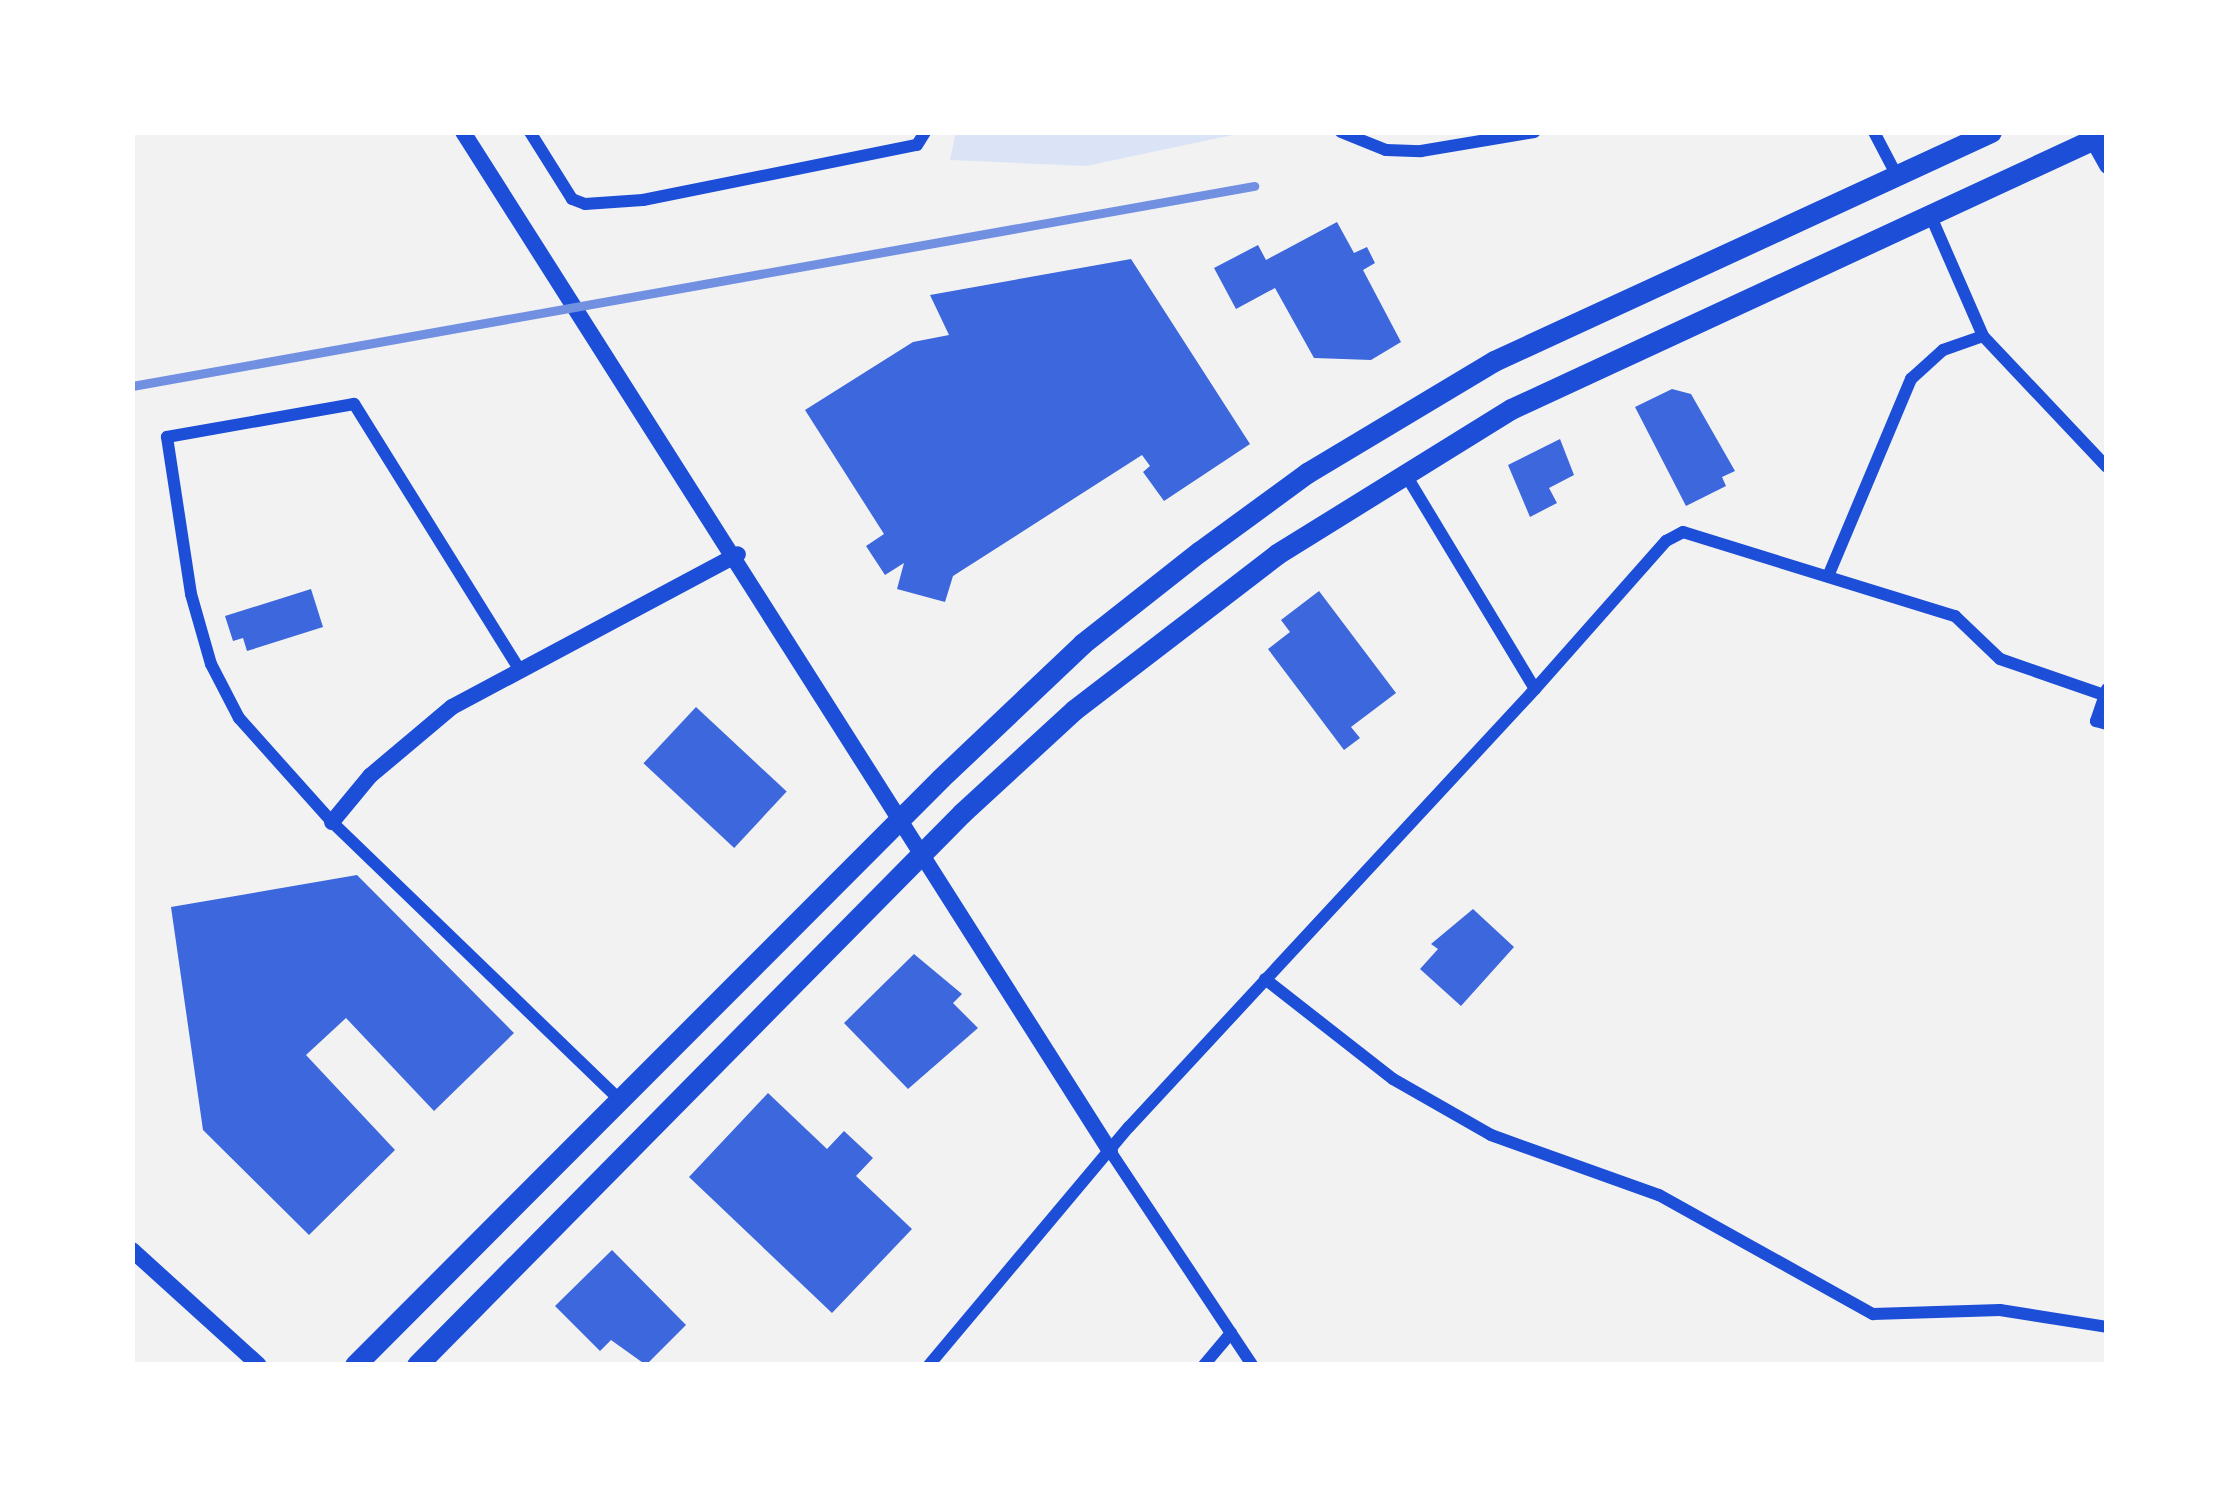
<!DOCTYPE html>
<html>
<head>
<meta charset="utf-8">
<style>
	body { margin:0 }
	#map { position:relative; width:2239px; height:1497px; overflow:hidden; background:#f2f2f2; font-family:Karla,sans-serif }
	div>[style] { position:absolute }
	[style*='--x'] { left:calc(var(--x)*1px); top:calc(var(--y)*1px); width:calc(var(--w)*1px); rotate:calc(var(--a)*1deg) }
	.green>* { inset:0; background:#dbe4f7 }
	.building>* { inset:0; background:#3d67dc; transform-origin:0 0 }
	.minor>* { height:12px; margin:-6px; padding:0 6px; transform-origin:6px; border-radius:6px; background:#1d4ed8 }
	.tertiary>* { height:16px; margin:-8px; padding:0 8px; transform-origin:8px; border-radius:8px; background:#1d4ed8 }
	.trunk>* { height:21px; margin:-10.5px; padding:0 10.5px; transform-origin:10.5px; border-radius:10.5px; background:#1d4ed8 }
	.rail>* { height:9px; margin:-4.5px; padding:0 4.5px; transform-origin:4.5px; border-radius:4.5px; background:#7290e2 }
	span { translate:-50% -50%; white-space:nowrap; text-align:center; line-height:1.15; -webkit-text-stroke:12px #fff; paint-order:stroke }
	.frame { position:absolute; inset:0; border:135px solid #fff; pointer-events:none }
</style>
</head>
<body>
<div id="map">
	<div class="green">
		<i style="clip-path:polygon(956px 132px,1247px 132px,1086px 166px,950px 160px)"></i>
	</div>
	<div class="building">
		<i style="clip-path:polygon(1337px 222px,1354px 253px,1367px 247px,1375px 263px,1363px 270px,1401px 342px,1371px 360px,1314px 358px,1275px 288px,1236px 309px,1214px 268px,1258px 245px,1266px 260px)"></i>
		<i style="clip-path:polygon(1131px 259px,1250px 444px,1164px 501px,1143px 472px,1150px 466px,1142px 455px,953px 576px,945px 602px,897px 589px,904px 563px,885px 575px,866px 546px,884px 534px,805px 410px,913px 342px,949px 335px,930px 295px)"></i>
		<i style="clip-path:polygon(1672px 389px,1691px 394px,1735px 471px,1722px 477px,1726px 486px,1686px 506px,1635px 407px)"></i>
		<i style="clip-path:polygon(1560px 439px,1574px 475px,1549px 488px,1557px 503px,1530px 517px,1508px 465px)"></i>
		<i style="clip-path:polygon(311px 589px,323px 627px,247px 651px,243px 638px,233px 641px,225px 616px)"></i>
		<i style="clip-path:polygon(1319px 591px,1396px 693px,1351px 727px,1360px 738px,1344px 750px,1268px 649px,1290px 632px,1281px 620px)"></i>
		<i style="left:696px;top:707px;width:124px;height:77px;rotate:43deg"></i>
		<i style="clip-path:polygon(357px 875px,514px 1033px,434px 1111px,346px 1018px,306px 1055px,395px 1150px,309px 1235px,203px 1130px,171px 907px)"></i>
		<i style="clip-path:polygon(1473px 909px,1514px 947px,1461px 1006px,1420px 969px,1438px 949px,1431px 944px)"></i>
		<i style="clip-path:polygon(914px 954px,962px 994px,953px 1003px,978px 1028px,908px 1089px,844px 1023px)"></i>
		<i style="clip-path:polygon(768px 1093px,827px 1149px,844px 1131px,873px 1158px,856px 1176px,912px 1229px,832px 1313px,689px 1177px)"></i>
		<i style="clip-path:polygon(612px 1250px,686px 1325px,646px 1365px,611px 1340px,600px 1351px,555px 1306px)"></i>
	</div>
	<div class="minor">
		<i style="--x:530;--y:132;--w:79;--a:57.9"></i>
		<i style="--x:572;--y:199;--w:14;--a:21"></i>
		<i style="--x:585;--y:204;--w:58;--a:-3.9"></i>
		<i style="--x:643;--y:200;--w:279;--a:-11.4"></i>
		<i style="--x:917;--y:145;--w:15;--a:-58"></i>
		<i style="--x:1341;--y:132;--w:48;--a:21.8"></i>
		<i style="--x:1386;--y:150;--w:35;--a:2"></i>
		<i style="--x:1421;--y:151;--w:115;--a:-9.5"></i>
		<i style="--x:1874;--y:132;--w:50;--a:62.4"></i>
		<i style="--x:1932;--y:219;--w:128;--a:66.4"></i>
		<i style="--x:1983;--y:336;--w:180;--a:46.6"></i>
		<i style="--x:1829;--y:574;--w:212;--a:-67.2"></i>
		<i style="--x:1911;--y:379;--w:43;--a:-42.2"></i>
		<i style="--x:1943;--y:350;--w:42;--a:-19.3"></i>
		<i style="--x:521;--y:672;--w:316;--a:-121.9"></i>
		<i style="--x:354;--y:404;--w:190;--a:170"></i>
		<i style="--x:167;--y:437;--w:159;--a:81.3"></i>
		<i style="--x:191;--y:594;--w:73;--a:74.1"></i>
		<i style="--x:211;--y:664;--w:61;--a:62.6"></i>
		<i style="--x:239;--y:718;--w:140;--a:48.2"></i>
		<i style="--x:332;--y:822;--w:399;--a:44"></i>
		<i style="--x:1535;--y:689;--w:198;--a:-48.5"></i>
		<i style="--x:1666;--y:541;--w:19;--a:-28"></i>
		<i style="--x:1683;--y:532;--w:285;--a:17.2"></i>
		<i style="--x:1955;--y:616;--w:62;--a:43.7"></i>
		<i style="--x:2000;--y:659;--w:110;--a:19.1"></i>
		<i style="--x:2107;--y:689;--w:34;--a:109"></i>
		<i style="--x:2096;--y:721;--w:11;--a:15"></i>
		<i style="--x:1265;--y:979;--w:162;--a:38"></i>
		<i style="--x:1393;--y:1079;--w:113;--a:29.7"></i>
		<i style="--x:1491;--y:1135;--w:178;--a:19.7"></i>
		<i style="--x:1659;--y:1195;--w:245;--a:29.1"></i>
		<i style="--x:1873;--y:1314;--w:127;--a:-1.8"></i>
		<i style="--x:2000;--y:1310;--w:108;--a:9"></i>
		<i style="--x:1110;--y:1151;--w:257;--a:56.4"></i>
		<i style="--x:929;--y:1365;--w:311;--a:-50"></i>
		<i style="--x:1129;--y:1127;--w:597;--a:-47.17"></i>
		<i style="--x:1535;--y:689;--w:253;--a:-121.1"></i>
		<i style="--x:1204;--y:1365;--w:42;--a:-49.8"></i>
	</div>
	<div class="tertiary">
		<i style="--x:463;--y:132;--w:1207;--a:57.59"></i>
		<i style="--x:2089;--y:133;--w:38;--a:61"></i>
		<i style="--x:332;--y:822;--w:60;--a:-50.4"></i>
		<i style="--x:370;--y:776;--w:107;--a:-40.1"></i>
		<i style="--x:452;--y:707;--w:324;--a:-28.1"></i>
		<i style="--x:132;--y:1250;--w:171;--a:42.2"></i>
	</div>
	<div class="trunk">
		<i style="--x:355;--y:1365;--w:829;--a:-45.05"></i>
		<i style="--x:941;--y:778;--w:195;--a:-43.5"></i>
		<i style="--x:1082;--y:644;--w:149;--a:-38.2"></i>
		<i style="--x:1199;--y:552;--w:134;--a:-36.2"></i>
		<i style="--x:1307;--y:473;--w:218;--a:-30.9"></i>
		<i style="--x:1494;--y:361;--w:547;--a:-24.74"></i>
		<i style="--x:417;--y:1365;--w:776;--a:-45.37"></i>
		<i style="--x:962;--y:813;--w:152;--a:-42.6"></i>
		<i style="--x:1074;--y:710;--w:256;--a:-37.5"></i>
		<i style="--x:1277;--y:554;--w:275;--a:-31.8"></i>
		<i style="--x:1511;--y:409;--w:657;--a:-24.85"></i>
	</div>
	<div class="rail">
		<i style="--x:132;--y:386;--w:1140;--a:-10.11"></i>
	</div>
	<div class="frame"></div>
</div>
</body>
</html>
